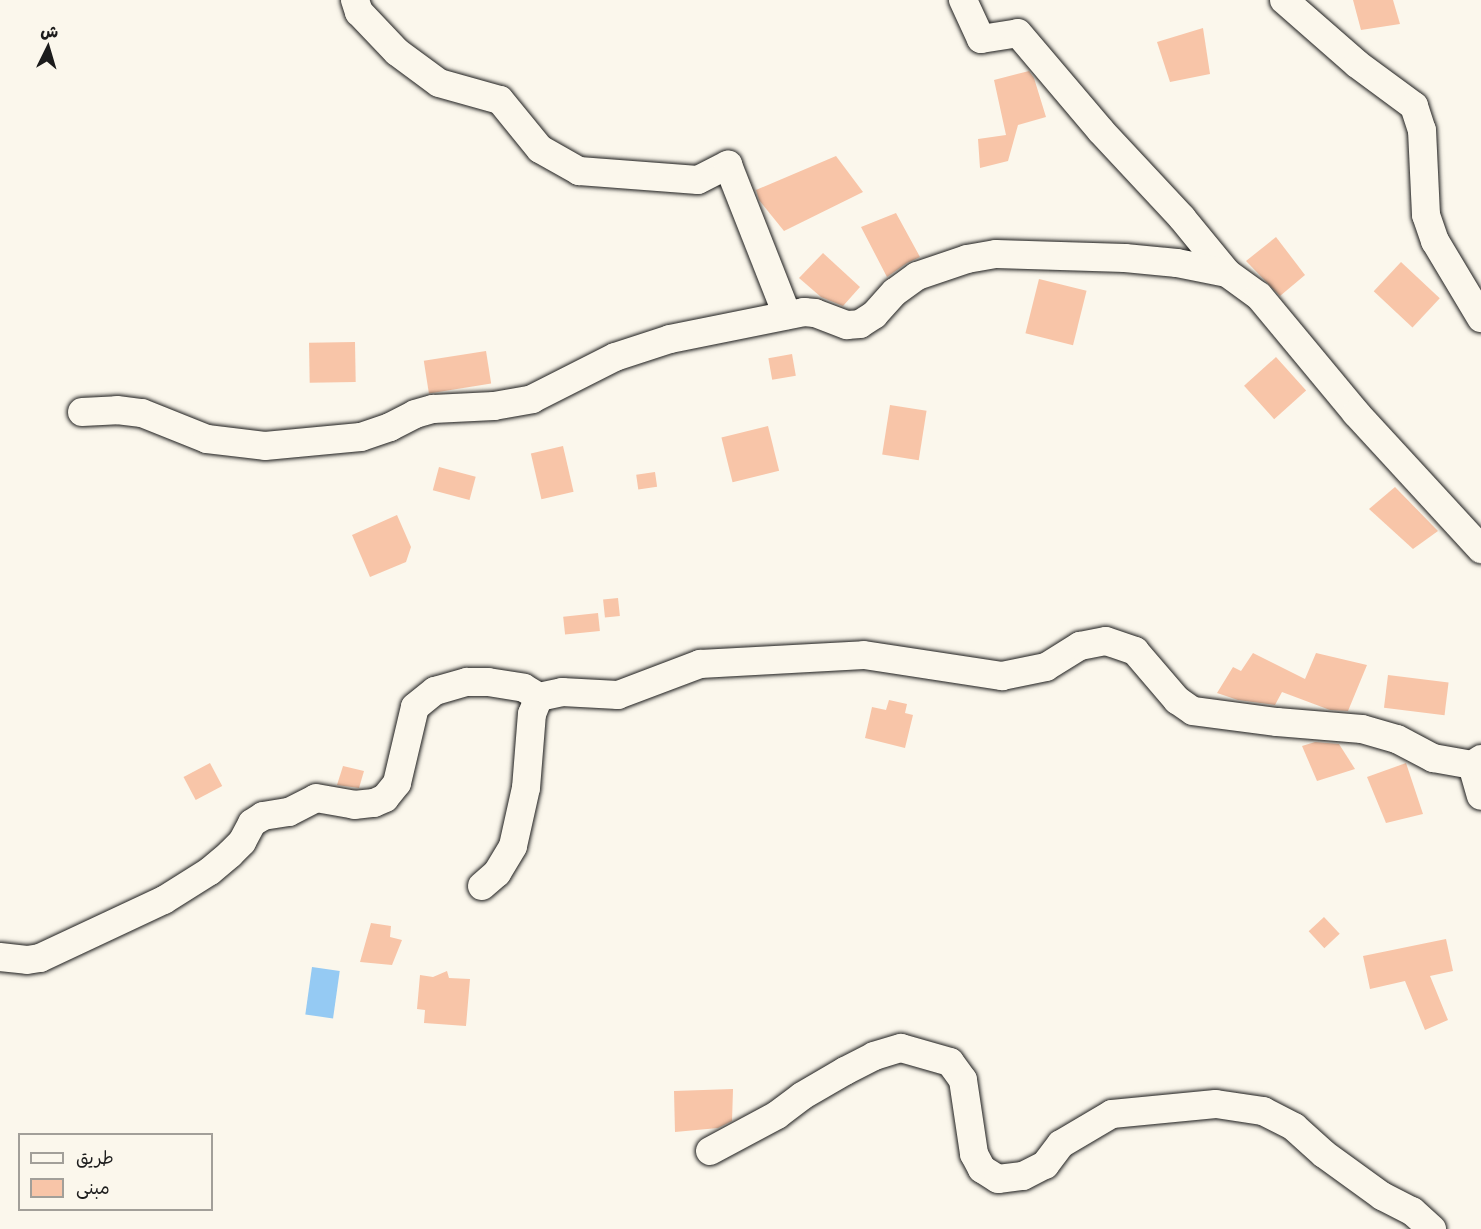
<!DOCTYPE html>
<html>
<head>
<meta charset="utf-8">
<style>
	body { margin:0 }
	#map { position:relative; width:1481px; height:1229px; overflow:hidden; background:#fbf7ec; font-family:"Playpen Sans","Playpen Sans Arabic",sans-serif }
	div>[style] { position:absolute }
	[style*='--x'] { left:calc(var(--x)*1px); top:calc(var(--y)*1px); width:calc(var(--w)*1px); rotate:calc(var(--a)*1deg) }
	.water>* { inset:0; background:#95caf3; transform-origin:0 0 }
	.building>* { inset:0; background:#f8c5a8; transform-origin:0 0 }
	.roads { filter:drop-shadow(0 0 2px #1c1c1c) drop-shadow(0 0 2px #1c1c1c) }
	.minor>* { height:28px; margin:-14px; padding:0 14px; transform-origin:14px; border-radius:14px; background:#fbf7ec }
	span { translate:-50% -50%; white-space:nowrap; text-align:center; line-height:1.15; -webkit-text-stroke:4.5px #fbf7ec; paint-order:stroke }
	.legend { position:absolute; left:18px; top:1133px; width:195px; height:78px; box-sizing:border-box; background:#fbf7ec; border:2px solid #a29f99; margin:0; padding:8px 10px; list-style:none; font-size:18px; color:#1c1c1c }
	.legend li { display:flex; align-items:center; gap:12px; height:30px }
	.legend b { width:30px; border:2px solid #a29f99 }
	.north { position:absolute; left:18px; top:18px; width:60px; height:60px; -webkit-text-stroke:4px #fbf7ec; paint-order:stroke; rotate:5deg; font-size:16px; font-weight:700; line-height:24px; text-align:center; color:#1c1c1c }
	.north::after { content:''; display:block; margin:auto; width:21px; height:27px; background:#1c1c1c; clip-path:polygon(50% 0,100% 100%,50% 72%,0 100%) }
</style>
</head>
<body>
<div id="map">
	<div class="water">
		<i style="left:312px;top:967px;width:28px;height:48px;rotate:8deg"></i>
	</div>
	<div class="building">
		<i style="clip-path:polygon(1353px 0,1393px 0,1400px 24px,1361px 30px)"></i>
		<i style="clip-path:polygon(1203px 28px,1210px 74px,1170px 82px,1157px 42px)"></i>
		<i style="clip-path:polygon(1029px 71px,1034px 78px,1046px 117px,1018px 125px,1008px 161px,980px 168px,978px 139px,1006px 135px,994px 80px)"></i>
		<i style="clip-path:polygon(836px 156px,863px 192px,784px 231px,759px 200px,756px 190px)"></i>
		<i style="clip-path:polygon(896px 213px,920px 257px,907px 263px,887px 277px,861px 227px)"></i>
		<i style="clip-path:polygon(1276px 237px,1305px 275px,1280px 296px,1246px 261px)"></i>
		<i style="clip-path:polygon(823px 253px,860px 287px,843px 306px,821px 297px,799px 278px)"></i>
		<i style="left:1401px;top:262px;width:53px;height:40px;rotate:43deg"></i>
		<i style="left:1039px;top:279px;width:49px;height:56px;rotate:14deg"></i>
		<i style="left:355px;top:342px;width:40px;height:46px;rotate:89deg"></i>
		<i style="left:486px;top:351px;width:33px;height:63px;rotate:81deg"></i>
		<i style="left:792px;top:354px;width:22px;height:24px;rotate:80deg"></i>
		<i style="left:1276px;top:357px;width:45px;height:43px;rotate:48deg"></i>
		<i style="left:890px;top:405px;width:37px;height:50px;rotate:9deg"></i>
		<i style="left:768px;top:426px;width:46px;height:48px;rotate:76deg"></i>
		<i style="left:563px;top:446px;width:47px;height:33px;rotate:77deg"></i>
		<i style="left:439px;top:467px;width:38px;height:24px;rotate:15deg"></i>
		<i style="left:655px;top:472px;width:15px;height:19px;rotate:82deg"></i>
		<i style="clip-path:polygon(1395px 487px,1438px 531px,1413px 549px,1369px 509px)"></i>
		<i style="clip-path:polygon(397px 515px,411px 547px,406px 562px,370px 577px,352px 535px)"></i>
		<i style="left:618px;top:598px;width:18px;height:15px;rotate:84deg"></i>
		<i style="left:598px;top:613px;width:18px;height:35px;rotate:84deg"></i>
		<i style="clip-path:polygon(1253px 653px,1305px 679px,1316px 653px,1367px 665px,1348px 711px,1330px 710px,1282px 692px,1275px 705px,1238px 700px,1217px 693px,1233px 667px,1241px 671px)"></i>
		<i style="left:1388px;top:675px;width:61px;height:33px;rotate:7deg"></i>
		<i style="clip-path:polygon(889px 700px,907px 704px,905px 713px,913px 715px,905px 748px,865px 738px,872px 707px,886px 710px)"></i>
		<i style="clip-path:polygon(1315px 742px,1339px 744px,1355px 769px,1317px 781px,1302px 746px)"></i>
		<i style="left:210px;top:763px;width:26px;height:30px;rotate:62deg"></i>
		<i style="clip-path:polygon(1406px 763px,1423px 814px,1386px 823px,1367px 777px)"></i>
		<i style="clip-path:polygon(343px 766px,364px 771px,359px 788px,337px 785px)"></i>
		<i style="left:1324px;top:917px;width:23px;height:21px;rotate:47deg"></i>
		<i style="clip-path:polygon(371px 923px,391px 926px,390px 937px,402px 940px,392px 965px,360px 962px)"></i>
		<i style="clip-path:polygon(1446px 939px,1453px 971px,1430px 976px,1448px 1020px,1425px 1030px,1405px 981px,1370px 989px,1363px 956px)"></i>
		<i style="clip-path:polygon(447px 971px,449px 978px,470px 979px,466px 1026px,424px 1023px,425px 1010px,417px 1009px,420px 975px,433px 977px)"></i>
		<i style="clip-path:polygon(733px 1089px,732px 1121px,718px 1128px,675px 1132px,674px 1091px)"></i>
	</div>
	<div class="roads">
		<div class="minor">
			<i style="--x:355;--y:0;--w:13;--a:72"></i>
			<i style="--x:359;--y:12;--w:55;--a:46.5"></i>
			<i style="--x:397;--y:52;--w:52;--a:36.4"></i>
			<i style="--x:439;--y:83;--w:63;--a:15.6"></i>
			<i style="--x:500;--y:100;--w:63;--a:50.8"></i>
			<i style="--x:540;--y:149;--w:45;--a:29.4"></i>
			<i style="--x:579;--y:171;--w:119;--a:4.3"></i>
			<i style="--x:698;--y:180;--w:34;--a:-27"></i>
			<i style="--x:728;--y:165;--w:161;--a:68.5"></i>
			<i style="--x:963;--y:0;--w:43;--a:65.2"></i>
			<i style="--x:981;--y:39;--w:37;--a:-9"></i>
			<i style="--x:1018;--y:33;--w:128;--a:49.7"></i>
			<i style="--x:1101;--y:131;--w:119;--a:47"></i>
			<i style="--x:1182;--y:218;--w:71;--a:50.7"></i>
			<i style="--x:1284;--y:0;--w:97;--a:41.2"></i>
			<i style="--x:1357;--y:64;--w:71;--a:36.4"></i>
			<i style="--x:1414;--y:106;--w:25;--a:72"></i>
			<i style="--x:1422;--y:130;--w:85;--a:87.3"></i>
			<i style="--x:1426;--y:215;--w:28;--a:71"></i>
			<i style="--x:1435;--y:241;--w:90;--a:59.1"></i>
			<i style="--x:82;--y:412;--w:35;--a:-3"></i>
			<i style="--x:117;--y:410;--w:25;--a:7"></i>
			<i style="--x:142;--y:413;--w:70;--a:21.8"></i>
			<i style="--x:207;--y:439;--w:58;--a:6.9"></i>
			<i style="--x:265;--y:446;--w:96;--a:-5.4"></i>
			<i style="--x:361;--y:437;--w:31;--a:-19"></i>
			<i style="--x:390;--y:427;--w:28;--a:-27"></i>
			<i style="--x:415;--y:414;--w:19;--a:-16"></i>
			<i style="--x:433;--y:409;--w:61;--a:-2.8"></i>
			<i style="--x:494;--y:406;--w:39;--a:-10"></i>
			<i style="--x:532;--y:399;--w:93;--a:-26.8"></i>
			<i style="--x:615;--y:357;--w:58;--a:-18.1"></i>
			<i style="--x:670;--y:339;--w:137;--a:-11.4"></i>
			<i style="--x:804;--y:312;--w:11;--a:5"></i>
			<i style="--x:815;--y:313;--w:34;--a:21"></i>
			<i style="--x:847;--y:325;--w:13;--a:-4"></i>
			<i style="--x:860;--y:324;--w:17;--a:-33"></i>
			<i style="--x:874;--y:315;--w:31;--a:-48"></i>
			<i style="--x:895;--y:292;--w:27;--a:-36"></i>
			<i style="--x:917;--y:276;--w:53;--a:-18.8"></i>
			<i style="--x:967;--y:259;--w:29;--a:-10"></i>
			<i style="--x:996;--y:254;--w:129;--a:1.8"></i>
			<i style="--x:1125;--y:258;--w:52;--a:5.5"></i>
			<i style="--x:1177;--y:263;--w:51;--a:11.3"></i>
			<i style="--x:1227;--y:273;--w:39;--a:36"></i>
			<i style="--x:1259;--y:296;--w:152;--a:50.3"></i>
			<i style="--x:1356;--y:413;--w:185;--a:47.4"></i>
			<i style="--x:1481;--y:759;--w:11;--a:146"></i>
			<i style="--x:1472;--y:765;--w:32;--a:74"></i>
			<i style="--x:482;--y:886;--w:20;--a:-41"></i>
			<i style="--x:497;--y:873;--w:31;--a:-59"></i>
			<i style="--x:513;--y:846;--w:59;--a:-77.4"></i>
			<i style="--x:526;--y:788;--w:74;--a:-85.4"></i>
			<i style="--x:532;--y:714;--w:18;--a:-68"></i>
			<i style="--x:539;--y:697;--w:24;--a:-12"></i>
			<i style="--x:562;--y:692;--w:56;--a:3.1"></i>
			<i style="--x:618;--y:695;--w:88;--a:-20.7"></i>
			<i style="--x:700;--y:664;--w:164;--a:-3.1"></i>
			<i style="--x:864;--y:655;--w:140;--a:8.7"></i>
			<i style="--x:1002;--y:676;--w:45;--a:-11.6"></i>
			<i style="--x:1046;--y:667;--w:40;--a:-32"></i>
			<i style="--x:1080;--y:646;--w:26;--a:-11"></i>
			<i style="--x:1106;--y:641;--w:31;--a:19"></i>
			<i style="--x:1135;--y:651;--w:65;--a:49.4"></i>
			<i style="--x:1177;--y:700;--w:19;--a:35"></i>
			<i style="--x:1193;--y:711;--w:85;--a:7.5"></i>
			<i style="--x:1277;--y:722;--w:85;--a:4.7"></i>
			<i style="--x:1362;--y:729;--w:36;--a:16"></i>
			<i style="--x:1397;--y:739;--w:41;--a:27.8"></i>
			<i style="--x:1433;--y:758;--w:40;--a:10"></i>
			<i style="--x:0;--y:957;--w:27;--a:6"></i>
			<i style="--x:27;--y:960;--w:13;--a:-9"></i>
			<i style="--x:40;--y:958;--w:137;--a:-25.1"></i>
			<i style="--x:164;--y:900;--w:54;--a:-32.2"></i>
			<i style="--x:210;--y:871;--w:26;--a:-40"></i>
			<i style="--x:230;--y:854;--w:17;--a:-45"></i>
			<i style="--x:242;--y:842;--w:21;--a:-62"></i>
			<i style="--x:252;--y:823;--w:13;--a:-32"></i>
			<i style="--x:263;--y:816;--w:26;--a:-9"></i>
			<i style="--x:289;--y:812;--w:30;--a:-27"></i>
			<i style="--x:316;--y:798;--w:39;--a:10"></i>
			<i style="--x:354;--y:805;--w:20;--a:-6"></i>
			<i style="--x:374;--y:803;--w:12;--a:-24"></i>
			<i style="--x:385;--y:798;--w:19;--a:-51"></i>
			<i style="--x:397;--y:783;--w:78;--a:-76.7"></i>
			<i style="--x:415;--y:707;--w:26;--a:-39"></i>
			<i style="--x:435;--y:691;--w:33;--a:-16"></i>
			<i style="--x:467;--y:682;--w:21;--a:0"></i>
			<i style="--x:488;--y:682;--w:36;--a:9"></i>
			<i style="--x:524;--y:688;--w:17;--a:31"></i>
			<i style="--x:710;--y:1151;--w:76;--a:-28.2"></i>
			<i style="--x:777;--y:1115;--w:31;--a:-37"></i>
			<i style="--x:802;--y:1096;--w:50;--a:-30.2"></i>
			<i style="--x:845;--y:1071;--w:33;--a:-27"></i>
			<i style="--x:874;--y:1056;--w:28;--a:-17"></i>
			<i style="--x:901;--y:1048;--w:51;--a:15.9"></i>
			<i style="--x:950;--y:1062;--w:22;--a:54"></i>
			<i style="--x:963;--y:1080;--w:75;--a:81.5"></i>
			<i style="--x:974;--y:1154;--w:17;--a:62"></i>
			<i style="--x:982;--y:1169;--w:19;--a:32"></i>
			<i style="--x:998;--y:1179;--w:25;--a:-7"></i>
			<i style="--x:1023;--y:1176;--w:25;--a:-27"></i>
			<i style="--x:1045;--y:1165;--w:26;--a:-53"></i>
			<i style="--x:1061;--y:1144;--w:59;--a:-30.5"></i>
			<i style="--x:1112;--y:1114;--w:104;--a:-5.5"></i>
			<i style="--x:1216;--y:1104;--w:48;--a:8.5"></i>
			<i style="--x:1263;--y:1111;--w:35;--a:27"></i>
			<i style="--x:1294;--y:1127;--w:40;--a:42"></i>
			<i style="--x:1324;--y:1154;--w:72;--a:35.9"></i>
			<i style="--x:1382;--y:1196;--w:34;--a:27"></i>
			<i style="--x:1412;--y:1211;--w:27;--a:42"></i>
		</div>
	</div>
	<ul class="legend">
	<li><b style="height:8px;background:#fbf7ec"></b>طريق</li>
	<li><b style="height:16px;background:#f8c5a8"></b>مبنى</li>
	</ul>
	<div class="north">ش</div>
</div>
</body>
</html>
